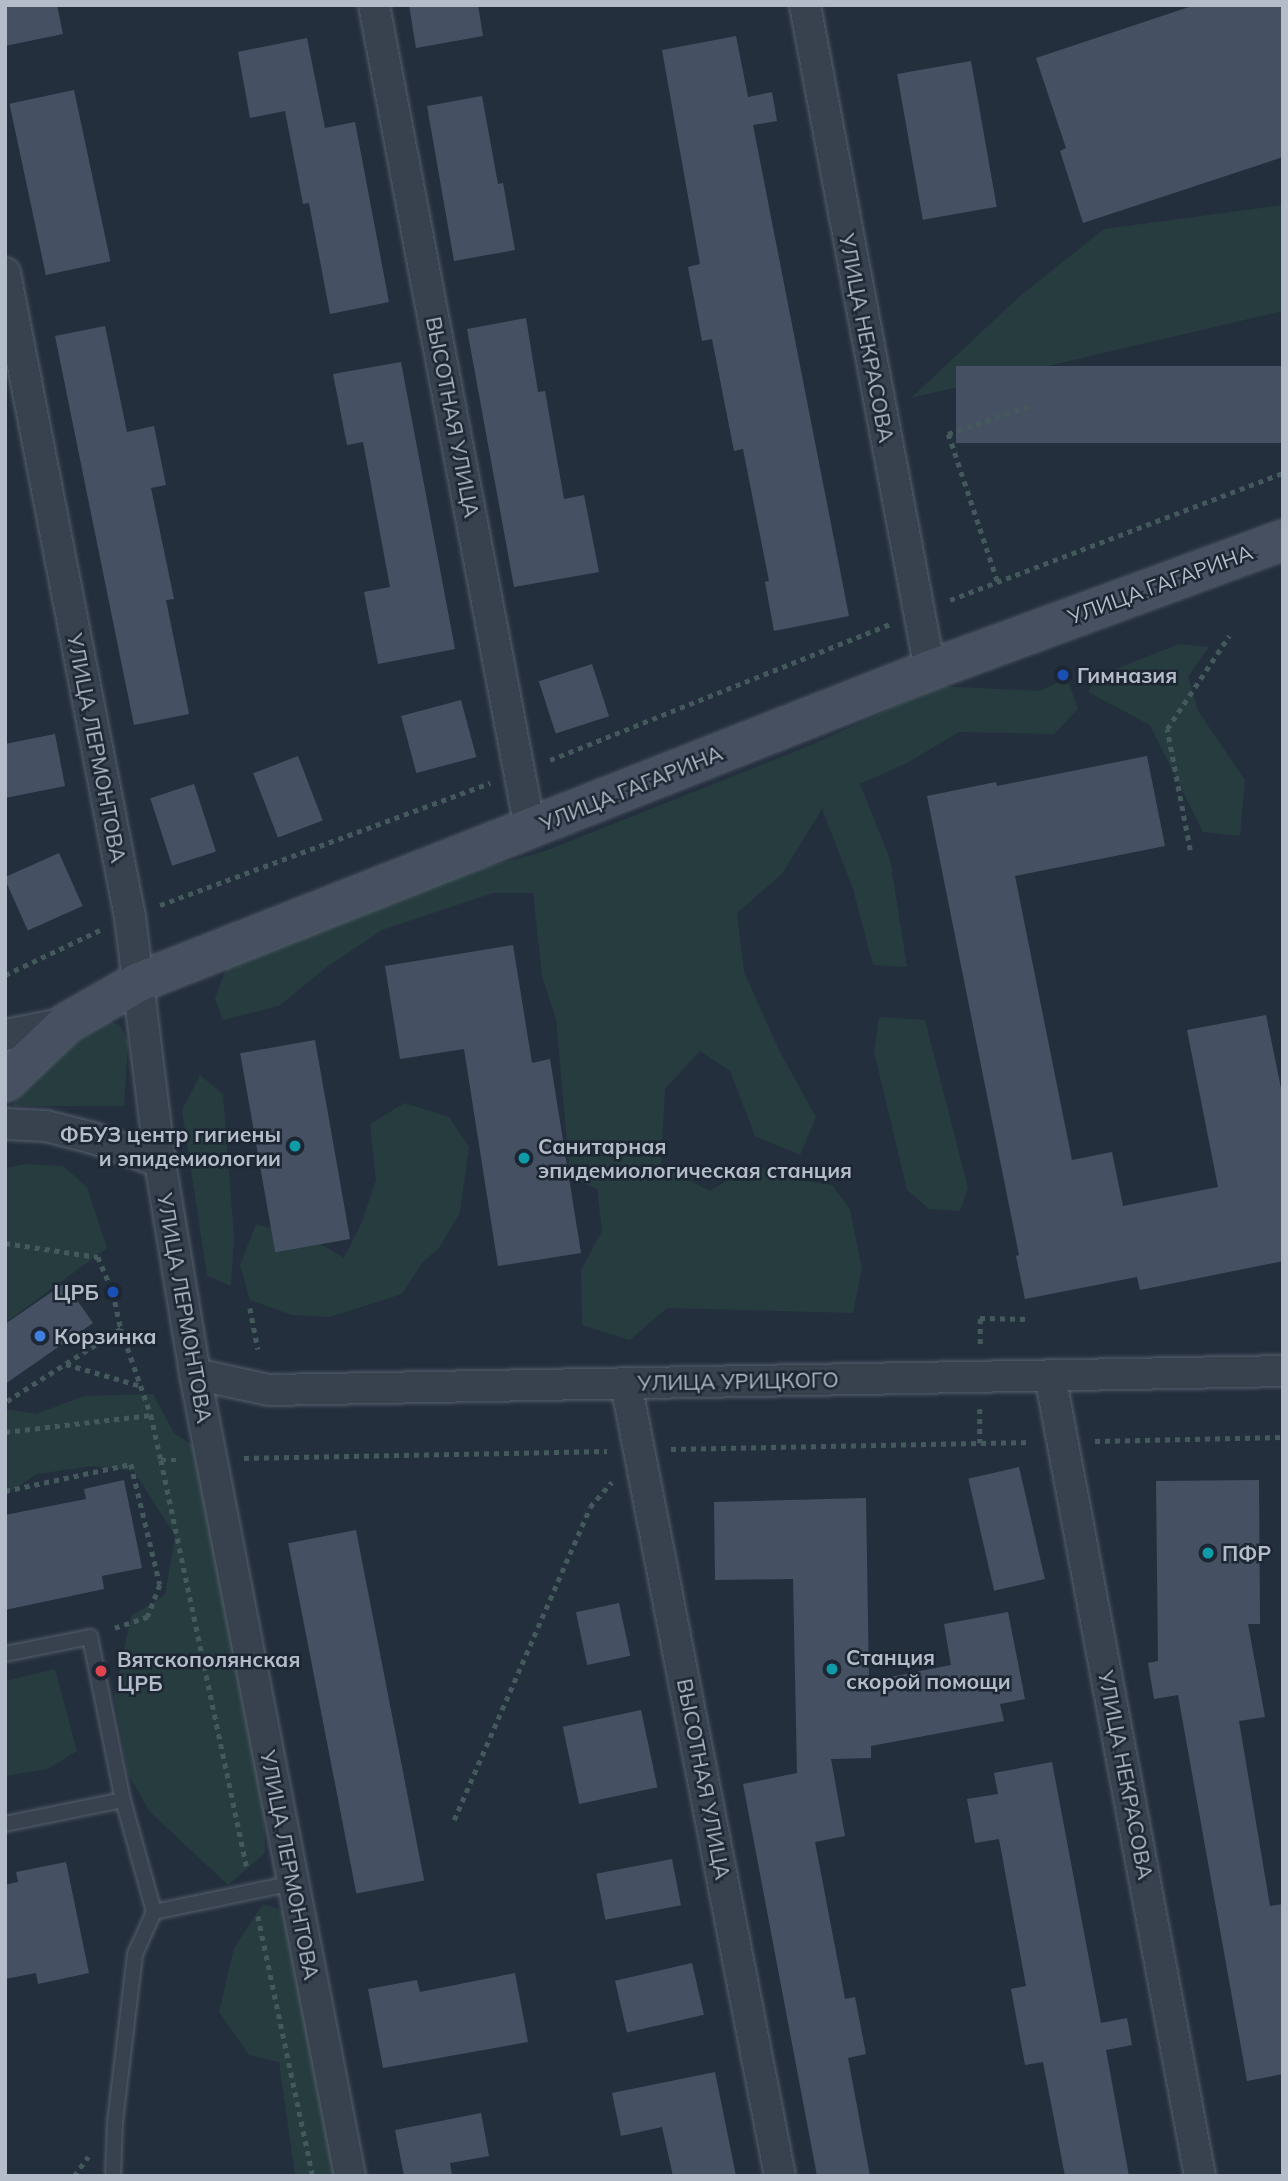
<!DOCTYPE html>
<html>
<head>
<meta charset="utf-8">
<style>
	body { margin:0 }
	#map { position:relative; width:1288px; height:2181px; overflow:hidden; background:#242f3e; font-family:Mulish,sans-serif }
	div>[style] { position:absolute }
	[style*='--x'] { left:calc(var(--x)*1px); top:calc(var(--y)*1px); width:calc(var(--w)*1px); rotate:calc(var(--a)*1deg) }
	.green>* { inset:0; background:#263c3f }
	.building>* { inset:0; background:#455162; transform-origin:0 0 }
	.path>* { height:4.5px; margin-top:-2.25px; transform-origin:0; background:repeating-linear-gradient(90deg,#44595c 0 5px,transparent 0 10px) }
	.roads { filter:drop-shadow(0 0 2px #565f6c) drop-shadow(0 0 2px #565f6c) }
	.lane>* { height:14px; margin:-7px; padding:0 7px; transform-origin:7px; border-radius:7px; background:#38414e }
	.street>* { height:30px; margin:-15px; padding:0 15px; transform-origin:15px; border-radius:15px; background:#38414e }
	.secondary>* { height:38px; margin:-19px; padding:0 19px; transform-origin:19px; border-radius:19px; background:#465061 }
	.dots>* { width:19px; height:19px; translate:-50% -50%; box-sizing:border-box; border:4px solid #1d2633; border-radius:50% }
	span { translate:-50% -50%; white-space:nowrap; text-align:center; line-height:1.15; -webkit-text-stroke:5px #1d2633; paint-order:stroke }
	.street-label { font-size:21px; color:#b4bcc9 }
	.poi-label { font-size:21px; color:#b4bcc9; font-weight:700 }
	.left { translate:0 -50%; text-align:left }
	.right { translate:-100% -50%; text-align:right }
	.frame { position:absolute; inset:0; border:7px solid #b4bcc9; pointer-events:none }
</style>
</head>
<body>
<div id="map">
	<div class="green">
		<i style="clip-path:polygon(1283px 205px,1283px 311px,911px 398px,1020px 296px,1104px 229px)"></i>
		<i style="clip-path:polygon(1179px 644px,1209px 647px,1188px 676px,1198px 711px,1245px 780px,1240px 836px,1203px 832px,1150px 725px,1088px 692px,1098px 676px)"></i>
		<i style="clip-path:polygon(1067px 678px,1078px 709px,1054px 734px,959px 732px,907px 763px,860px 784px,890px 859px,907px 967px,873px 965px,853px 889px,822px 809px,782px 874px,737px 913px,744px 972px,780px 1052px,816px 1117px,800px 1155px,755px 1136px,730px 1071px,700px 1051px,665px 1089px,661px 1165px,710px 1191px,754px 1164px,788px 1178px,832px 1185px,850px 1209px,862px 1269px,853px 1313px,667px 1308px,630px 1340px,582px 1325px,581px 1270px,602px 1231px,597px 1189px,570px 1177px,556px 1019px,542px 976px,533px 893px,493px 893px,382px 930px,328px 966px,279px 1006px,223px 1020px,215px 998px,229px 961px,451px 876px,542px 852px,811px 745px,940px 686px,1039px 691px)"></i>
		<i style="clip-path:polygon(97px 1017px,120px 1025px,128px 1041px,124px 1106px,12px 1106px,62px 1037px)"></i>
		<i style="clip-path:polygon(879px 1017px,925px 1020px,968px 1188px,960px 1211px,929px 1209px,907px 1190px,874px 1052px)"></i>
		<i style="clip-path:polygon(200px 1075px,223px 1094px,234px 1237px,231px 1286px,207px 1276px,182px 1110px)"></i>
		<i style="clip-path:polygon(405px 1103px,449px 1117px,469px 1147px,460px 1212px,439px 1248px,422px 1263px,402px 1294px,330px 1317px,292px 1315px,250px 1300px,240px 1265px,256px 1224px,317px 1242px,344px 1258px,362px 1222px,376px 1180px,370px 1124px)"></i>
		<i style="clip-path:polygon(26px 1164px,63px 1166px,87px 1187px,107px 1248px,5px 1323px,5px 1168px)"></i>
		<i style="clip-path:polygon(153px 1394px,174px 1433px,201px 1450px,264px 1788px,265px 1853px,228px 1885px,150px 1812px,128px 1774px,114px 1697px,131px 1616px,165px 1595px,175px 1536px,134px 1471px,93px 1466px,37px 1474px,5px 1495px,5px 1409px,36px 1414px,84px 1396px)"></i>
		<i style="clip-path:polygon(55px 1669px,77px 1751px,48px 1769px,5px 1776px,5px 1681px)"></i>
		<i style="clip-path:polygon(263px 1904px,288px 1912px,345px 2176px,295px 2176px,279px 2062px,249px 2055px,219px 2012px,234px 1948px)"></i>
	</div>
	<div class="building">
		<i style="clip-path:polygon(5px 5px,57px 5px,63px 34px,5px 46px)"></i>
		<i style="clip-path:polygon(409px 5px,478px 5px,483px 36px,416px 48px)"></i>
		<i style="clip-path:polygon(1195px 5px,1283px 5px,1283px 157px,1083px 223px,1060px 151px,1066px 148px,1036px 58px)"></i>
		<i style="clip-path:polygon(736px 36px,748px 97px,772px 92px,777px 121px,753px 125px,849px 616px,774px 631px,765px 582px,769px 581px,743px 449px,734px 451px,712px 339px,702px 341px,688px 267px,700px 264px,662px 50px)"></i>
		<i style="clip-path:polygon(307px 38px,325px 128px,355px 122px,389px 302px,330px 314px,309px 203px,303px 204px,285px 111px,250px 118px,238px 52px)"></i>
		<i style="left:971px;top:61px;width:148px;height:75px;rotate:80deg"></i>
		<i style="left:74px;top:90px;width:175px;height:66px;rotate:78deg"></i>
		<i style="clip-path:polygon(482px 96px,498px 184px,503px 183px,515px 250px,454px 261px,427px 106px)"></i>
		<i style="clip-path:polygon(526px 318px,538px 392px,545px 391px,564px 499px,584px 495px,599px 572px,514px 587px,467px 329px)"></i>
		<i style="clip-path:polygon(105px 326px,127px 432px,154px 426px,166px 485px,151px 488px,174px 599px,166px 600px,189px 714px,134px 725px,55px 336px)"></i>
		<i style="clip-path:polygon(401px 362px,455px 649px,378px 664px,364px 592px,390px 587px,363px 442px,347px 445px,333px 374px)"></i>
		<i style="left:1283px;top:366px;width:77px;height:327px;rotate:90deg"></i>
		<i style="left:592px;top:664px;width:55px;height:56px;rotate:72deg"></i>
		<i style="left:461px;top:700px;width:59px;height:62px;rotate:75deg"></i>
		<i style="clip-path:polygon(55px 734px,65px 786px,5px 798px,5px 744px)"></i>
		<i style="left:298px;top:756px;width:69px;height:48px;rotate:69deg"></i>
		<i style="clip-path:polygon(1147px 756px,1165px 846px,1015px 876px,1072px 1160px,1112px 1152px,1123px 1206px,1218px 1187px,1187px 1030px,1266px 1015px,1283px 1098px,1283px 1261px,1140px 1290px,1137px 1277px,1025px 1299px,1016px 1256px,1019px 1255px,927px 796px,996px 782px,997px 786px)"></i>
		<i style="left:194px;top:784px;width:71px;height:46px;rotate:72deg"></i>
		<i style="left:59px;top:853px;width:58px;height:60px;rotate:66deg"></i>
		<i style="clip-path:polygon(513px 945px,532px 1063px,550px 1059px,581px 1253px,498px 1266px,464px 1049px,400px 1059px,385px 966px)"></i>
		<i style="left:315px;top:1040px;width:202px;height:76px;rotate:80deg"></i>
		<i style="clip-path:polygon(65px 1283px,93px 1323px,5px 1384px,5px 1324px)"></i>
		<i style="left:1019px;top:1467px;width:115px;height:52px;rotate:77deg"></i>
		<i style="clip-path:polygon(124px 1480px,142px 1568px,102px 1576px,104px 1589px,5px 1610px,5px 1515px,86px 1499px,84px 1489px)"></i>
		<i style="clip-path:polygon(1259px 1480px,1260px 1624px,1248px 1624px,1265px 1717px,1239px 1721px,1270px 1906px,1283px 1904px,1283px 2074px,1247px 2081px,1178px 1695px,1154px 1699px,1148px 1663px,1158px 1661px,1156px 1481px)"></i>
		<i style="clip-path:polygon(866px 1498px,869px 1681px,951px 1665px,944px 1624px,1008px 1612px,1025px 1699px,1000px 1704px,1004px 1721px,871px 1746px,871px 1758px,831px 1759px,845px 1836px,815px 1842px,845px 1999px,855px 1997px,866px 2054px,848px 2058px,870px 2176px,817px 2176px,743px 1784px,797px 1773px,793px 1579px,715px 1580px,714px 1502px)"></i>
		<i style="left:356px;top:1530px;width:357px;height:69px;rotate:79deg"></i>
		<i style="left:619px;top:1603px;width:54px;height:44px;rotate:78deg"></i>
		<i style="left:641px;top:1710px;width:79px;height:80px;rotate:78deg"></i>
		<i style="clip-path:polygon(1052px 1762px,1101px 2023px,1127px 2018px,1132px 2045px,1106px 2050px,1129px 2176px,1065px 2176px,1043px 2062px,1025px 2065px,1011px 1989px,1026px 1986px,999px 1839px,975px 1843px,967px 1799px,998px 1794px,994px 1773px)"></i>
		<i style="left:672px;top:1859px;width:47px;height:77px;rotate:79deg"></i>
		<i style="clip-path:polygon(66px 1862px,89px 1973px,38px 1984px,36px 1973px,5px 1979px,5px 1885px,18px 1882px,16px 1872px)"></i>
		<i style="left:692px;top:1963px;width:53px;height:79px;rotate:77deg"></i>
		<i style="clip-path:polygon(515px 1973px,528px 2042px,383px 2068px,368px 1989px,417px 1980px,420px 1992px)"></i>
		<i style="clip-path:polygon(715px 2072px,736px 2176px,673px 2176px,662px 2127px,621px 2136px,612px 2093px)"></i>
		<i style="clip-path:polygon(481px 2113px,489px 2156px,450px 2163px,452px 2176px,404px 2176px,395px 2130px)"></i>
	</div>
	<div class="path">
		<i style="--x:997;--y:581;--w:155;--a:-108.4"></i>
		<i style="--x:948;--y:434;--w:90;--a:-18.8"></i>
		<i style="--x:950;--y:600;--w:356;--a:-20.9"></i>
		<i style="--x:550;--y:760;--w:366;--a:-21.8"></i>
		<i style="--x:1190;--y:850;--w:123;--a:-100.8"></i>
		<i style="--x:1167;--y:729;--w:112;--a:-56.3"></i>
		<i style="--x:160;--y:905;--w:352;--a:-20.3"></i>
		<i style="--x:5;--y:975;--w:105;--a:-25.3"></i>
		<i style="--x:5;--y:1243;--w:94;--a:8.6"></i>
		<i style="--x:98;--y:1257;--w:38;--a:67"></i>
		<i style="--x:113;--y:1292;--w:38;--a:78"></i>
		<i style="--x:121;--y:1329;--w:138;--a:147.5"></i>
		<i style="--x:250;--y:1308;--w:42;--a:79"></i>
		<i style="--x:121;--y:1329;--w:91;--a:70.8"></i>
		<i style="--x:980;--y:1344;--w:26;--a:-90"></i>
		<i style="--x:980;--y:1318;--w:46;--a:1.2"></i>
		<i style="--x:66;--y:1364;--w:78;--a:16.3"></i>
		<i style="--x:980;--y:1409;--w:34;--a:90"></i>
		<i style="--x:5;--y:1432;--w:147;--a:-6.6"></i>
		<i style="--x:151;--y:1415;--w:46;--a:77.5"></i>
		<i style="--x:161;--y:1460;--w:19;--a:0"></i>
		<i style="--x:1095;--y:1441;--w:188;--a:-1.2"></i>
		<i style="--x:671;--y:1449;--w:359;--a:-1.1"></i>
		<i style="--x:244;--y:1458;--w:363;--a:-1.1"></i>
		<i style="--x:161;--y:1460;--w:416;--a:78.1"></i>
		<i style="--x:5;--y:1491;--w:129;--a:-12.1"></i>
		<i style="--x:131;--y:1464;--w:124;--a:76.5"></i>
		<i style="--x:160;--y:1585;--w:34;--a:111"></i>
		<i style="--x:148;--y:1617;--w:36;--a:161"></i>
		<i style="--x:454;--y:1820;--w:341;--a:-66.5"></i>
		<i style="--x:590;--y:1507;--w:33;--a:-49"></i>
		<i style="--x:258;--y:1916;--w:266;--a:78.1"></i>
		<i style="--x:74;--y:2176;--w:24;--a:-54"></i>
	</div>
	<div class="roads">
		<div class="lane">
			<i style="--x:5;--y:1654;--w:87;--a:-11.3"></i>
			<i style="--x:90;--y:1637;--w:166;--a:78.6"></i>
			<i style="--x:123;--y:1800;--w:116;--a:74.5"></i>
			<i style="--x:5;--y:1824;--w:120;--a:-11.5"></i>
			<i style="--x:113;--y:2176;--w:54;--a:-87.9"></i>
			<i style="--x:115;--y:2122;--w:169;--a:-83.2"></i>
			<i style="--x:135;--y:1954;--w:46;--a:-65.7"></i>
			<i style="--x:154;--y:1912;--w:142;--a:-11.8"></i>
		</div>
		<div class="street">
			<i style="--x:374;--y:5;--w:838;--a:79.27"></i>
			<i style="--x:805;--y:5;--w:677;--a:79.35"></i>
			<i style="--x:5;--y:273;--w:656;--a:79.02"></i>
			<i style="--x:130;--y:917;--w:247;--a:83"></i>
			<i style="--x:160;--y:1162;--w:215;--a:80.6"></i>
			<i style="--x:195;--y:1374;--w:817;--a:79.06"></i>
			<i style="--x:5;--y:1035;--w:63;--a:-11"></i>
			<i style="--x:5;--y:1124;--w:41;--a:2.8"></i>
			<i style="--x:46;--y:1126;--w:49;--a:14.3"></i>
			<i style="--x:93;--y:1138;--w:71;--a:19.7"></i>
			<i style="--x:195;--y:1374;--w:76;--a:12.2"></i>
			<i style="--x:269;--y:1390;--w:1014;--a:-1.07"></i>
			<i style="--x:1050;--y:1375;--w:815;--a:79.39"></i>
			<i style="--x:626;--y:1383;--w:808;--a:79.01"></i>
		</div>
		<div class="secondary">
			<i style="--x:5;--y:1082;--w:86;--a:-43.6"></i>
			<i style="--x:67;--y:1023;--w:83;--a:-29.7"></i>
			<i style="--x:139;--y:982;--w:850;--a:-21.53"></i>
			<i style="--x:930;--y:670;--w:376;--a:-20.2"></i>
		</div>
	</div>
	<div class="dots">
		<i style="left:1063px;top:675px;background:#1a4fb4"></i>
		<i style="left:295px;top:1146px;background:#0f9aa8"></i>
		<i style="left:524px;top:1158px;background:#0f9aa8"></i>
		<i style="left:113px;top:1292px;background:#1a4fb4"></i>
		<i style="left:40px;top:1336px;background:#3f7fe0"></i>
		<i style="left:1208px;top:1553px;background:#0f9aa8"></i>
		<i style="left:832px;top:1669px;background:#0f9aa8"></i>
		<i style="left:101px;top:1671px;background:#e0444e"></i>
	</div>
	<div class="street-label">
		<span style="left:867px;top:338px;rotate:79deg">УЛИЦА НЕКРАСОВА</span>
		<span style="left:453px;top:417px;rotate:79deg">ВЫСОТНАЯ УЛИЦА</span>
		<span style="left:1160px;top:584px;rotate:-20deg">УЛИЦА ГАГАРИНА</span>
		<span style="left:97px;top:748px;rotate:79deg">УЛИЦА ЛЕРМОНТОВА</span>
		<span style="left:631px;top:788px;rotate:-22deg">УЛИЦА ГАГАРИНА</span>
		<span style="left:185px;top:1308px;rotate:80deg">УЛИЦА ЛЕРМОНТОВА</span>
		<span style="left:738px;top:1381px;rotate:-1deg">УЛИЦА УРИЦКОГО</span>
		<span style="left:1126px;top:1775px;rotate:79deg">УЛИЦА НЕКРАСОВА</span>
		<span style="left:704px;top:1779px;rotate:79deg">ВЫСОТНАЯ УЛИЦА</span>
		<span style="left:290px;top:1865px;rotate:79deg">УЛИЦА ЛЕРМОНТОВА</span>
	</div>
	<div class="poi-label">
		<span class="left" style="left:1077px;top:675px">Гимназия</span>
		<span class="right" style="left:281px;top:1146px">ФБУЗ центр гигиены<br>и эпидемиологии</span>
		<span class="left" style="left:538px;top:1158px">Санитарная<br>эпидемиологическая станция</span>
		<span class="right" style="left:99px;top:1292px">ЦРБ</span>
		<span class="left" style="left:54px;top:1336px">Корзинка</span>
		<span class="left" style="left:1222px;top:1553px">ПФР</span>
		<span class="left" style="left:846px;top:1669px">Станция<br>скорой помощи</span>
		<span class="left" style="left:117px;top:1671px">Вятскополянская<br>ЦРБ</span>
	</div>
	<div class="frame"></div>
</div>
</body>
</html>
